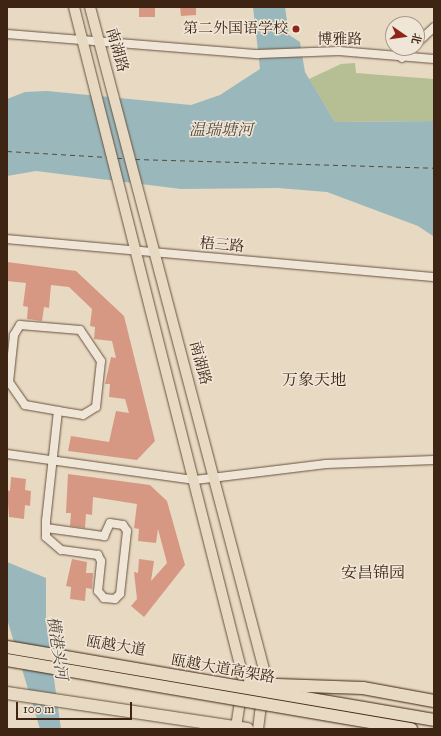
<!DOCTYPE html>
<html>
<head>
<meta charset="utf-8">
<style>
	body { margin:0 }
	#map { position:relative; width:441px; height:736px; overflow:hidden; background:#e8d9c2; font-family:"IM FELL Great Primer","Noto Serif SC",serif }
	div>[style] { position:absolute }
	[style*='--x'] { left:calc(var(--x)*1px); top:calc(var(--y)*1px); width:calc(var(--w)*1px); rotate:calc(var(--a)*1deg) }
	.green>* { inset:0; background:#b6bf93 }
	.water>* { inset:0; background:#9ab8bc }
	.ferry>* { height:1px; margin-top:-0.5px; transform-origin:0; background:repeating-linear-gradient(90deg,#55493c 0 5px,transparent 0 9px) }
	.building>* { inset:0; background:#d79883; transform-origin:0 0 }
	.roads { filter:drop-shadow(0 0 1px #68513e) drop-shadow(0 0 1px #68513e) }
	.minor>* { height:8px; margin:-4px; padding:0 4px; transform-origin:4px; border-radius:4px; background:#f0e6d7 }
	.major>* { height:10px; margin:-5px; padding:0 5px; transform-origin:5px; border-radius:5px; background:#e8d9c2 }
	.highway>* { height:12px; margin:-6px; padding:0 6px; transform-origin:6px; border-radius:6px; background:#e8d9c2 }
	.bridges { filter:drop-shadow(0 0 1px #3e2412) drop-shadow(0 0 1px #3e2412) }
	.highway-bridge>* { height:12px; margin:-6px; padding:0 6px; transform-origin:6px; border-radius:6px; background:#e8d9c2 }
	.dots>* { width:11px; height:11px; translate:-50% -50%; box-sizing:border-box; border:2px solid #f0e6d7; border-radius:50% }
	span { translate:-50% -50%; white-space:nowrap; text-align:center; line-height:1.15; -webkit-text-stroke:3px #f0e6d7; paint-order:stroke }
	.poi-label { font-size:15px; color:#3e2412 }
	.right { translate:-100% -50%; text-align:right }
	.street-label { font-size:15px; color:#3e2412 }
	.water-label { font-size:16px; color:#55493c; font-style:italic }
	.neighbourhood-label { font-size:16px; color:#3e2412 }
	.frame { position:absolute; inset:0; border:8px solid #3e2412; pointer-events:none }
	.north { position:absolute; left:385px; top:16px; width:40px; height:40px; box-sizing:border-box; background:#f0e6d7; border:1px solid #a99888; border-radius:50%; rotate:103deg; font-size:11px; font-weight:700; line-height:16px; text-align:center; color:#3e2412 }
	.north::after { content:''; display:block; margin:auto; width:14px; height:18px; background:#8f2418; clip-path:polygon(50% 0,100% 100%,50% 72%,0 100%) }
	.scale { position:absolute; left:16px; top:702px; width:116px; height:18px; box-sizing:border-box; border:2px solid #3e2412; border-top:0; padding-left:5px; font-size:12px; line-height:14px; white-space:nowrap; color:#3e2412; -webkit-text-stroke:3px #f0e6d7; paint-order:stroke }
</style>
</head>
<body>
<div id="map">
	<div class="green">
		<i style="clip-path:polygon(355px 63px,356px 73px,434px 79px,434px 121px,335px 122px,309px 79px,341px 64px)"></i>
	</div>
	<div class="water">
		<i style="clip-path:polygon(253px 7px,285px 7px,289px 35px,300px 42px,305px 72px,335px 122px,434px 121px,434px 292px,433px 236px,418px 226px,327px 192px,278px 188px,181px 189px,36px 171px,7px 176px,7px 99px,25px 92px,47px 91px,191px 105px,220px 95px,260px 69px)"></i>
		<i style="clip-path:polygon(7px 562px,46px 578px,46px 622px,61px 729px,40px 729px,7px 619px)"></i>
	</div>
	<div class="ferry">
		<i style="--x:7;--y:151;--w:101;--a:3.4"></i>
		<i style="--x:117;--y:158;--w:9;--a:0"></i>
		<i style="--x:135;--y:159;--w:299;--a:1.7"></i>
	</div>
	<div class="building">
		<i style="left:139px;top:7px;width:16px;height:10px"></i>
		<i style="clip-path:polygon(180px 7px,196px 7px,196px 15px,181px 16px)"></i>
		<i style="clip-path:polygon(7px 262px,76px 271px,124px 316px,155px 441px,137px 460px,68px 451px,71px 436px,109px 442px,116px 411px,129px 413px,125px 399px,109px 397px,110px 384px,105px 384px,111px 357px,116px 358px,112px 341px,94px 339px,95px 327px,90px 326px,92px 309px,69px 287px,51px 285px,49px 308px,44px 307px,42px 321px,27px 319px,28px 307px,23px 306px,26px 283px,7px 281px)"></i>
		<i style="clip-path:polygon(68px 474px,150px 485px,167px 501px,185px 565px,144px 617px,131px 606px,137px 599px,134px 572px,138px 573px,139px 559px,154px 561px,151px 581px,167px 563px,158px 529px,156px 543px,138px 541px,139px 529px,134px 528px,137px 504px,93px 497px,92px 515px,86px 514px,85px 528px,70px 526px,71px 513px,66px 513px)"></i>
		<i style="clip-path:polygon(11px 477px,26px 479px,25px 490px,31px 491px,30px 506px,25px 505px,24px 519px,9px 517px,7px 490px,10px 491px)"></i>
		<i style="clip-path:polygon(72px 559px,87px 562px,86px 573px,93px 573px,92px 589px,86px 588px,85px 601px,70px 599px,71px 587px,66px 586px)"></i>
	</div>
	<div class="roads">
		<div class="minor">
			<i style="--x:7;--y:34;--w:252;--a:4.6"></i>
			<i style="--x:258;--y:54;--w:81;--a:-2.1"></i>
			<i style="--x:339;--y:51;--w:95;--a:4.8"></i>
			<i style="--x:417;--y:43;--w:23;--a:-43"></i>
			<i style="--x:402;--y:58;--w:14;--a:-45"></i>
			<i style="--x:7;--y:239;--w:429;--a:5.1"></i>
			<i style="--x:7;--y:454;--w:190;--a:7.9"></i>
			<i style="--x:195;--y:480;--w:132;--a:-7"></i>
			<i style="--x:326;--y:464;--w:108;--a:-2.1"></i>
			<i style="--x:46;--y:528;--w:59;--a:7.9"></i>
			<i style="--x:104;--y:536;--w:14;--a:-65"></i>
			<i style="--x:110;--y:523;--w:13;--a:9"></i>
			<i style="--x:123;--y:525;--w:7;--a:56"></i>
			<i style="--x:127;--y:531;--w:63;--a:96.3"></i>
			<i style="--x:120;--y:594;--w:7;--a:135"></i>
			<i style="--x:115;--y:599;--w:11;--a:-175"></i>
			<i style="--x:104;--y:598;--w:9;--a:-131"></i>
			<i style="--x:98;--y:591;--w:30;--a:-84"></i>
			<i style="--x:101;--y:561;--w:7;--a:-117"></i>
			<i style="--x:98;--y:555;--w:37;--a:-172"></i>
			<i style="--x:61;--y:550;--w:20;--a:-139"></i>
			<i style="--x:46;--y:537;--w:16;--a:-90"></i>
			<i style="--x:46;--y:521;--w:111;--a:-83.8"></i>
			<i style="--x:58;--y:411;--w:25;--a:9"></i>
			<i style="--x:83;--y:415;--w:15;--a:-32"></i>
			<i style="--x:96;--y:407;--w:46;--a:-83.8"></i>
			<i style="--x:101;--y:361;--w:37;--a:-124"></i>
			<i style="--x:80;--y:330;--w:60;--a:-175.2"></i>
			<i style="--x:20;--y:325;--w:12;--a:121"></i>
			<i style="--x:14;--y:335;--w:47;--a:96.1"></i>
			<i style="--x:9;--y:382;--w:28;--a:55"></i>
			<i style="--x:25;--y:405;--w:34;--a:10"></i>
		</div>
		<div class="major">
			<i style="--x:74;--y:7;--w:683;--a:75.84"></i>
			<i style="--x:241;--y:669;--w:13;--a:81"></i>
			<i style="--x:243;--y:682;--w:46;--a:98.8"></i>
			<i style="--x:90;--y:7;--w:689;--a:75.28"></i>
			<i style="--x:265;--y:673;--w:56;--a:97.1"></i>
		</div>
		<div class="highway">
			<i style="--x:305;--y:691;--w:130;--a:8.4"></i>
			<i style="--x:7;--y:693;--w:243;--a:8.5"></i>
		</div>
	</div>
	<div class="bridges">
		<div class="highway-bridge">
			<i style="--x:7;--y:647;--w:433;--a:9.7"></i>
			<i style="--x:7;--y:660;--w:410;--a:9.7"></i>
			<i style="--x:249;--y:684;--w:114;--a:2"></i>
			<i style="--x:363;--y:688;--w:72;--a:10.4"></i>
		</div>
	</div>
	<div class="dots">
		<i style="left:296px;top:29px;background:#8f2418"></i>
	</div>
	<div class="poi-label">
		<span class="right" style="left:288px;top:29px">第二外国语学校</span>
	</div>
	<div class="street-label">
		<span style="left:340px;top:40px">博雅路</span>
		<span style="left:117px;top:50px;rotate:74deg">南湖路</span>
		<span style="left:222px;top:245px;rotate:5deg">梧三路</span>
		<span style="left:200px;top:363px;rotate:75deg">南湖路</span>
		<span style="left:116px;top:646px;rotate:9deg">瓯越大道</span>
		<span style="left:223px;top:669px;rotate:10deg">瓯越大道高架路</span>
	</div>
	<div class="water-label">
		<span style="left:221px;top:130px">温瑞塘河</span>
		<span style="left:57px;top:648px;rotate:82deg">横港头河</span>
	</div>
	<div class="neighbourhood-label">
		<span style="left:314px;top:380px">万象天地</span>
		<span style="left:373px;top:573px">安昌锦园</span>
	</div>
	<div class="frame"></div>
	<div class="north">北</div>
	<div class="scale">100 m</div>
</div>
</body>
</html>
